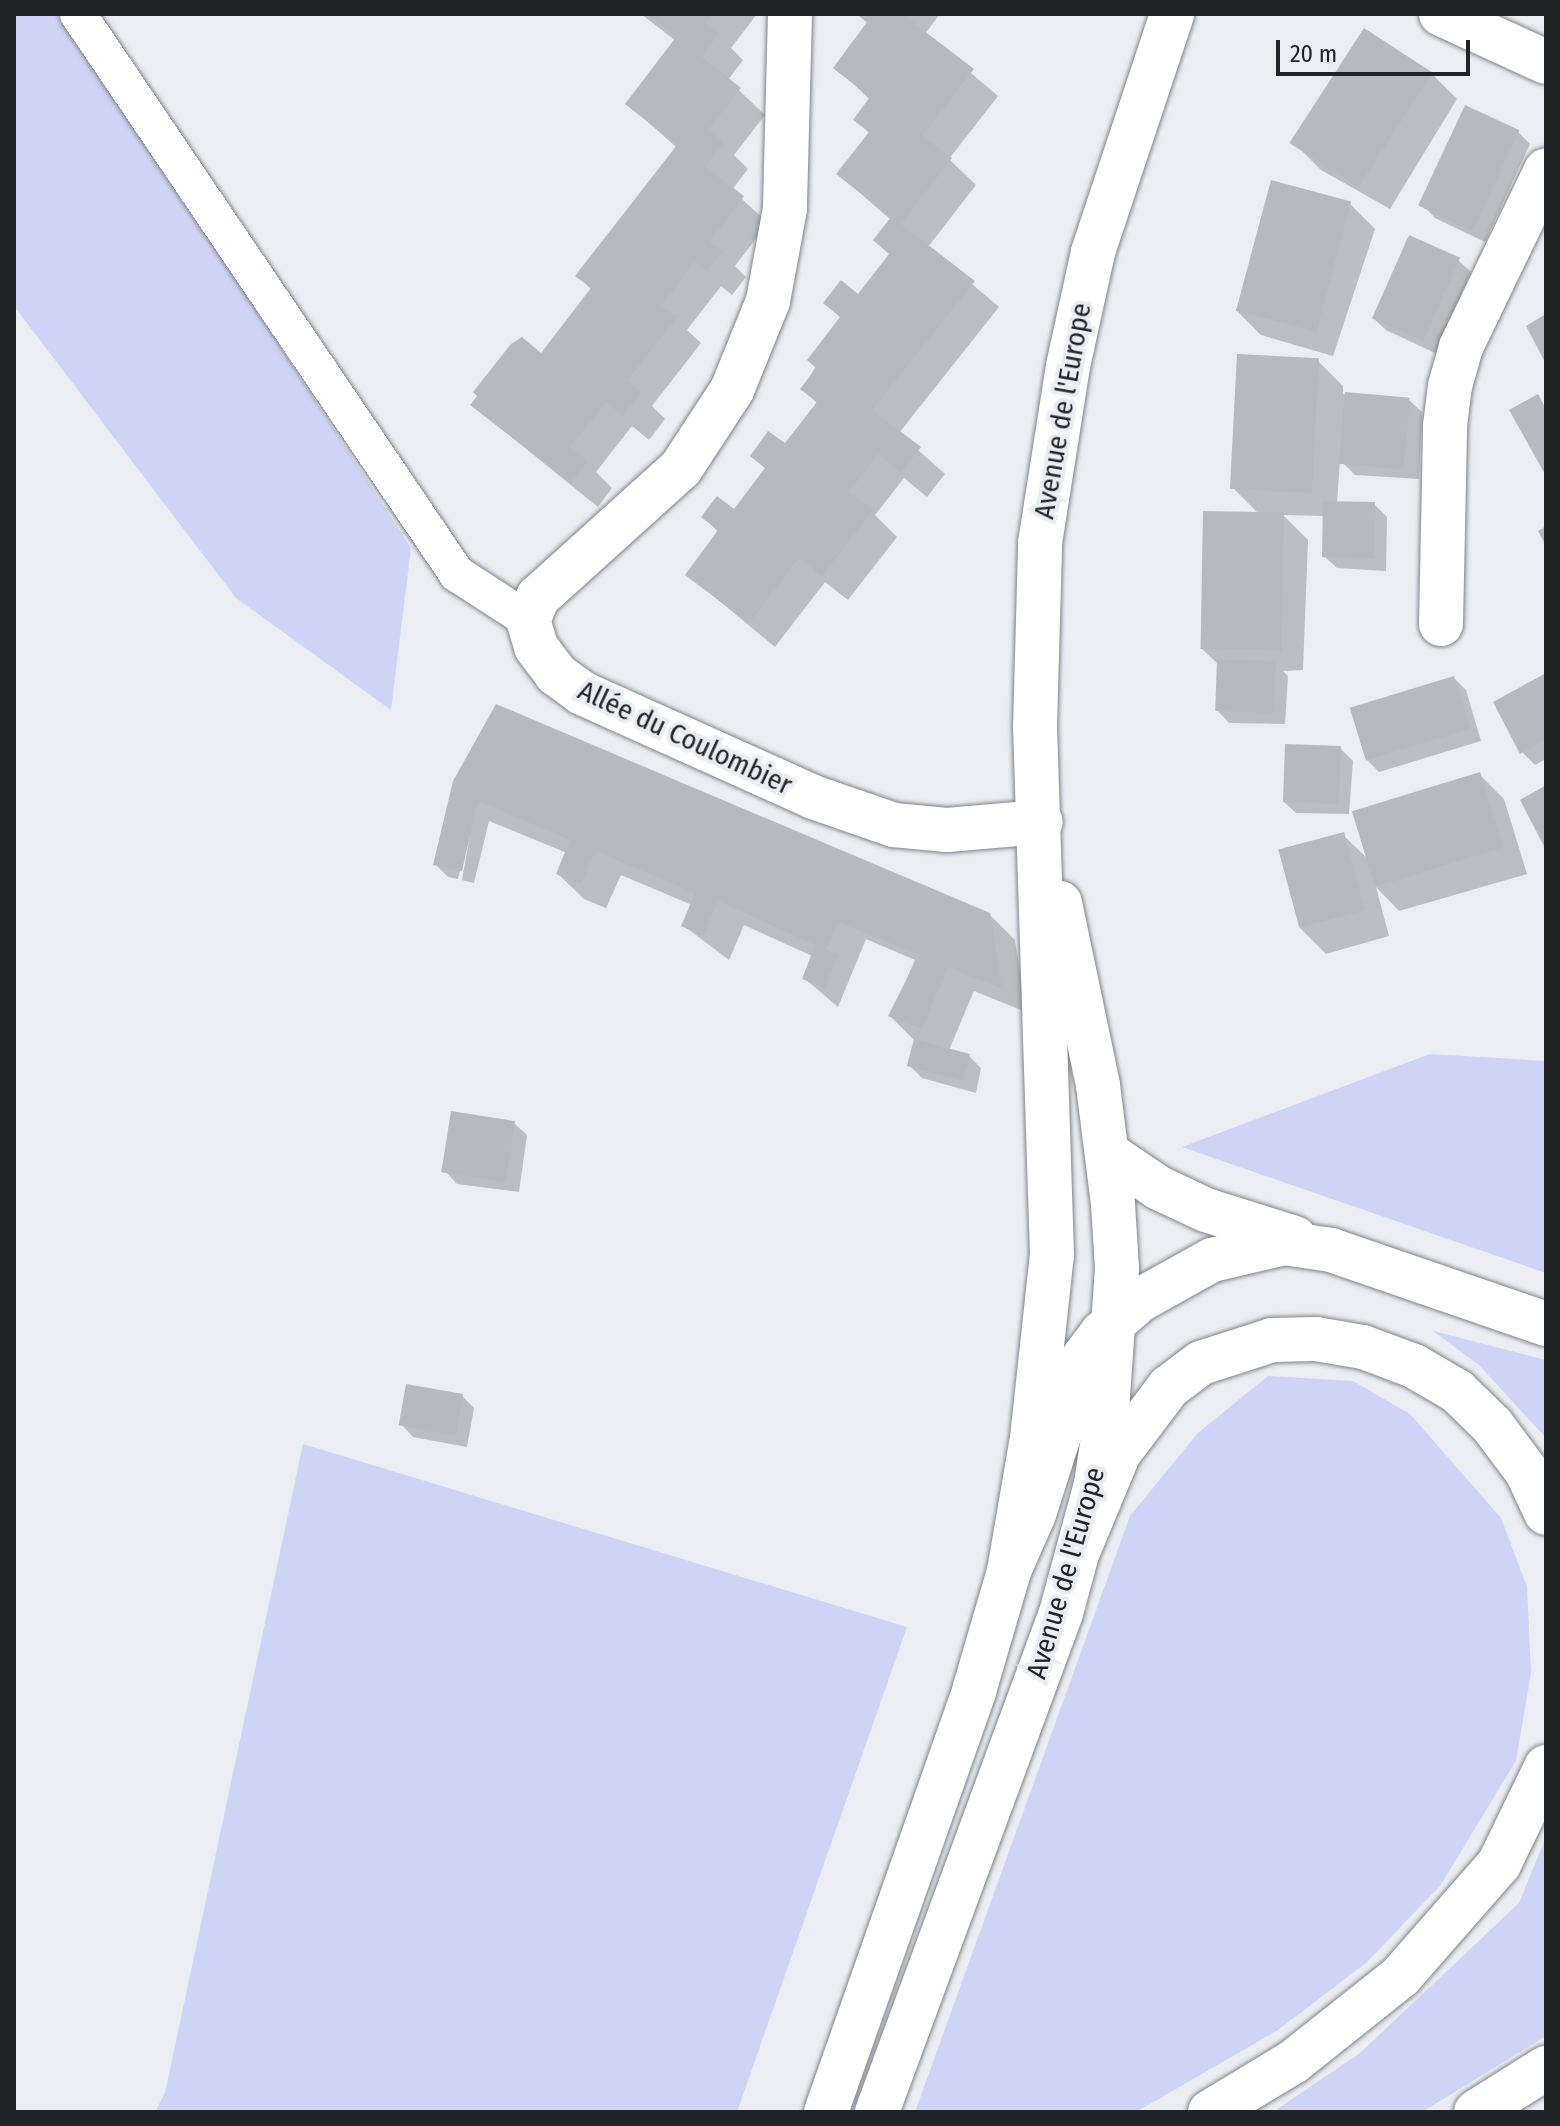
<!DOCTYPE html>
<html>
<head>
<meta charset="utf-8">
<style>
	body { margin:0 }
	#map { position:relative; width:1560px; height:2126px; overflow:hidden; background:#ebedf3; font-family:"Fira Sans Condensed",sans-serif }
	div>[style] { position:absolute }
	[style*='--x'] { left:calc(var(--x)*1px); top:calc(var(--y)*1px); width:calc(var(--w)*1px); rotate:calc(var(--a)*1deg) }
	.green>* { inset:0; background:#cdd4f5 }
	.shadow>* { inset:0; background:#0003 }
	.building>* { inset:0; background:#b8b9bf; transform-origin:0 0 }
	.roads { filter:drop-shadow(0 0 2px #818388) drop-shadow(0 0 2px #818388) }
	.service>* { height:36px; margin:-18px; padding:0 18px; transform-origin:18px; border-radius:18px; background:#fff }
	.minor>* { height:44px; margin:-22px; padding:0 22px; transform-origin:22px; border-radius:22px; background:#fff }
	.tertiary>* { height:44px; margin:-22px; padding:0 22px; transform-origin:22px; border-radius:22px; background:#fff }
	.trunk>* { height:44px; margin:-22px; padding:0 22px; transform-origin:22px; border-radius:22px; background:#fff }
	span { translate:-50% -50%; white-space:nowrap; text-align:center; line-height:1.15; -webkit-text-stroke:8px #ebedf3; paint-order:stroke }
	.street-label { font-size:28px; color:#222325 }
	.frame { position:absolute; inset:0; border:16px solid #222325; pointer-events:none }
	.scale { position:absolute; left:1276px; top:40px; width:194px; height:36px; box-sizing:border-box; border:4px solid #222325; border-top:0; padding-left:10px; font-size:24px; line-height:28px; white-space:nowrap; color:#222325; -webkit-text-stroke:6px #ebedf3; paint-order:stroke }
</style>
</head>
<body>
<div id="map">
	<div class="green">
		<i style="clip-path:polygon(14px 14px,64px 14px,411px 548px,391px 710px,236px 598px,14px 306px)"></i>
		<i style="clip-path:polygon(1430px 1054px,1546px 1061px,1546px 1273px,1182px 1147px)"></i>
		<i style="clip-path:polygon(1433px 1331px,1546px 1360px,1546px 1438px,1479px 1365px)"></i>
		<i style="clip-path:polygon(1268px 1376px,1353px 1381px,1410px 1414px,1501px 1518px,1527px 1587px,1531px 1673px,1516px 1761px,1440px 1886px,1367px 1962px,1278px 2030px,1136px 2112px,915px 2112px,1130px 1516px,1198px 1433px)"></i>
		<i style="clip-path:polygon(303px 1444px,907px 1627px,737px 2112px,155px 2112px,165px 2093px)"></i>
		<i style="clip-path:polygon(1546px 1837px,1546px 2036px,1422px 2112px,1273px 2112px,1360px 2053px,1519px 1903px)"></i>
	</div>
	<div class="shadow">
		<i style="clip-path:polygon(641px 14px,757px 14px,731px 48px,743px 60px,728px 80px,765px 115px,734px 155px,748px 169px,732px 190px,768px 223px,735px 266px,746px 277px,732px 295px,721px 286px,687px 330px,701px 343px,652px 406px,665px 419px,649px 440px,632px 426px,596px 472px,612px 488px,598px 507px,472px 405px,542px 356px,592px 290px,577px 276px,677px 148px,628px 104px,676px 41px)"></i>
		<i style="clip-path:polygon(858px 14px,940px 14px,925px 34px,998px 96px,949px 159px,976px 185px,928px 247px,999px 307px,899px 433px,945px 474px,927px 497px,904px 478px,875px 515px,897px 537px,848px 600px,825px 582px,775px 647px,687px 574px,719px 533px,703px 517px,735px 512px,767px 470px,752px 456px,786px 446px,818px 404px,802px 389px,858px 297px,890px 255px,891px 220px,838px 174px,870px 134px,855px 119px,870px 100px,836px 67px,868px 24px)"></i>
		<i style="clip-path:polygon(1432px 74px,1457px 99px,1390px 209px,1321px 170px,1296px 145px)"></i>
		<i style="clip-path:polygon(1517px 131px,1530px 144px,1485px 242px,1435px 218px,1423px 205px)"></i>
		<i style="clip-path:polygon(1350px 204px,1375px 229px,1333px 356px,1261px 335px,1236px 310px)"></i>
		<i style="clip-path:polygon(1458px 260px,1471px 272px,1435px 353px,1386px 330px,1373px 318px)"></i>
		<i style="clip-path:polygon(1318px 361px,1343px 386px,1343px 394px,1409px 400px,1422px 412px,1419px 479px,1355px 475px,1340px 460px,1337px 503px,1374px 504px,1387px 517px,1386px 571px,1337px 568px,1324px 556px,1325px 516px,1283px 515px,1308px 540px,1303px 670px,1283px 671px,1288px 676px,1285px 724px,1229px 723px,1217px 710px,1219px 665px,1201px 648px,1259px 514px,1233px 488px)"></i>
		<i style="clip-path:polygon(1546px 675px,1546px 759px,1535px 765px,1522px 752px)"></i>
		<i style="clip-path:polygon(1454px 678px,1466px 690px,1481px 741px,1379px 772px,1366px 759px)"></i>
		<i style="clip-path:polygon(1340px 748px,1353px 761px,1349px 814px,1296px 813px,1283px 801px)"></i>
		<i style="clip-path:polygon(1479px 774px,1504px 799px,1527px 874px,1399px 911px,1376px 887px,1389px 936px,1326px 954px,1300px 928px,1343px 835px,1367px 858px)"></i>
		<i style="clip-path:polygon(453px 793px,989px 914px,1015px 940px,1026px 1012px,974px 991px,949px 1050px,969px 1056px,981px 1068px,976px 1093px,922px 1078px,910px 1066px,915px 1041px,890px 1016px,915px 960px,866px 939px,838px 1007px,804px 978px,812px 956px,744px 925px,729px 960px,684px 926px,692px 905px,621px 875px,606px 908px,584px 899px,558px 874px,567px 853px,489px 821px,474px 883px,462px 880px,474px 812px,458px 879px,448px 877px,435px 864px)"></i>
		<i style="clip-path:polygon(514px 1123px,527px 1135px,519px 1192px,457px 1184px,445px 1171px)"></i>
		<i style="clip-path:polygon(462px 1396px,474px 1408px,467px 1447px,413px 1437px,401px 1424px)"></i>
	</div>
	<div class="building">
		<i style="clip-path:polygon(646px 14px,713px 14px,706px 23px,719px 33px,702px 57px,741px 88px,708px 130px,724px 142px,705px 167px,744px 196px,710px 242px,723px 251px,706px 271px,694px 262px,661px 306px,677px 317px,627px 381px,641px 392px,623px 416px,606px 402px,570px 447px,588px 461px,571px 483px,470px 405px,477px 396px,473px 392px,511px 344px,522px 337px,541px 353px,591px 288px,575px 276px,677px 145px,625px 104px,676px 37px)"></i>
		<i style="clip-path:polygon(856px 14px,902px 14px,974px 69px,922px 136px,952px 158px,901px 224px,975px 281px,872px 410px,921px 447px,901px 473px,878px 454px,849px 492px,873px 510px,822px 576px,799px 558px,749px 623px,685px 575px,718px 530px,701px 517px,717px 496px,734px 509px,765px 468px,750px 456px,768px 431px,785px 443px,817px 402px,800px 389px,816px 368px,807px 360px,840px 317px,823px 303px,841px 280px,858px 294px,889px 254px,873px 240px,891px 217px,836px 174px,869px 132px,853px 120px,870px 97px,833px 68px,867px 22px)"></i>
		<i style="left:1364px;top:28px;width:82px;height:137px;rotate:33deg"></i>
		<i style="left:1465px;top:105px;width:60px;height:111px;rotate:25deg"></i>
		<i style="left:1271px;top:180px;width:83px;height:135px;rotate:15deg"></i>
		<i style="left:1409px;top:235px;width:56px;height:91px;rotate:24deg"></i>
		<i style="clip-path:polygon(1546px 314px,1546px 364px,1526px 326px)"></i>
		<i style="left:1237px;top:354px;width:82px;height:135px;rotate:3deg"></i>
		<i style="left:1345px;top:392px;width:65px;height:72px;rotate:5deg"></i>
		<i style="clip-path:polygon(1538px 394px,1546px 409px,1546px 476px,1509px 410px)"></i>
		<i style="left:1323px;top:501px;width:52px;height:56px;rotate:1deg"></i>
		<i style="left:1203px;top:511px;width:81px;height:138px;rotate:1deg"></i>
		<i style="clip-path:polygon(1546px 526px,1546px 546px,1538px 531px)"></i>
		<i style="left:1217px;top:659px;width:59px;height:52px;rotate:2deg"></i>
		<i style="clip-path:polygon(1546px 673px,1546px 739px,1520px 754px,1493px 702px)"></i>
		<i style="left:1454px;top:676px;width:55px;height:109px;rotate:73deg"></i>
		<i style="clip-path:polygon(496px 704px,990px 913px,1002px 989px,948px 967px,922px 1029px,888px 1016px,919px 955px,838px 922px,826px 950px,839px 954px,825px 988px,802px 979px,815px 945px,718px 901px,703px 936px,681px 926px,695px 893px,595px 851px,581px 884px,569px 880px,556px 874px,570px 840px,478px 801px,462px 871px,433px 865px,453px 781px)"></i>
		<i style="left:1285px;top:744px;width:56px;height:58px;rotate:2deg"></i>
		<i style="left:1480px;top:772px;width:79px;height:134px;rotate:73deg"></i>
		<i style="clip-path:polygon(1546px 785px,1546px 850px,1520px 800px)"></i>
		<i style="left:1344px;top:832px;width:81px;height:68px;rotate:75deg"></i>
		<i style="left:914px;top:1039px;width:58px;height:28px;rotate:15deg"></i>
		<i style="left:451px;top:1111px;width:65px;height:62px;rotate:9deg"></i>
		<i style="left:406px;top:1384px;width:58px;height:42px;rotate:10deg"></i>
	</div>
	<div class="roads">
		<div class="service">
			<i style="--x:78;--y:14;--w:676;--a:55.91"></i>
			<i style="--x:457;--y:574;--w:85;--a:32.9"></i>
		</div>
		<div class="minor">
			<i style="--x:790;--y:14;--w:195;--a:91.5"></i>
			<i style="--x:785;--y:209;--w:94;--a:100.5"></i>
			<i style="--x:768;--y:301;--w:96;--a:112"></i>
			<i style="--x:732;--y:390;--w:93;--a:123.2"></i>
			<i style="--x:681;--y:468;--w:193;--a:137.9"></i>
			<i style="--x:538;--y:597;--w:25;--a:113"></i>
			<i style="--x:528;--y:620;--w:28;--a:73"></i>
			<i style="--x:536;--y:647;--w:34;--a:53"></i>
			<i style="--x:556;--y:674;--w:32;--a:36"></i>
			<i style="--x:582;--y:693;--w:253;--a:24.2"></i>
			<i style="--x:813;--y:797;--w:86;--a:19.1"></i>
			<i style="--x:894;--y:825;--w:53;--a:5.4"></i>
			<i style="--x:947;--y:830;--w:94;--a:-4.9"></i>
			<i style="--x:1441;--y:14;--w:115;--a:24.6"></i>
			<i style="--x:1441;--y:624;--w:198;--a:-88.8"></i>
			<i style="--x:1445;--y:426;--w:40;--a:-82.9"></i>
			<i style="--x:1450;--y:386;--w:41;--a:-74.2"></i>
			<i style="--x:1461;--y:347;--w:196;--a:-64.3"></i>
		</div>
		<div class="tertiary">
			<i style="--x:826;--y:2112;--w:446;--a:-70.6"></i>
			<i style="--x:974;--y:1691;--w:125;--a:-73.7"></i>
			<i style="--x:1009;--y:1571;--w:135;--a:-80.2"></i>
			<i style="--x:1032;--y:1438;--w:184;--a:-83.8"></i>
			<i style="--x:1052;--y:1255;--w:528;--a:-91.84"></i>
			<i style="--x:1035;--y:727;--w:184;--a:-88.4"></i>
			<i style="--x:1040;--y:543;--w:179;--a:-81"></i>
			<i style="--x:1068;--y:366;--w:117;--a:-77.6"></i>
			<i style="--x:1093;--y:252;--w:251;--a:-71.6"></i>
			<i style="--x:877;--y:2112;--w:532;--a:-69.76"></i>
			<i style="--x:1061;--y:1613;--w:134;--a:-74.8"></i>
			<i style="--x:1096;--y:1484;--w:74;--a:-81.4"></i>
			<i style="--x:1107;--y:1411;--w:143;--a:-86"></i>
			<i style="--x:1117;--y:1268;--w:64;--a:-93.6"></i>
			<i style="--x:1113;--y:1204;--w:120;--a:-97.2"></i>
			<i style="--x:1098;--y:1085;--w:186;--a:-101.8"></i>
		</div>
		<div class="trunk">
			<i style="--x:1107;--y:1153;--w:63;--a:33.9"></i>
			<i style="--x:1159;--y:1188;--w:52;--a:25.1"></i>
			<i style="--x:1206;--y:1210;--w:93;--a:17.5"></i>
			<i style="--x:1079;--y:1549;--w:104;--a:-67.4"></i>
			<i style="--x:1119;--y:1453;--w:83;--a:-52.9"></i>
			<i style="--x:1169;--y:1387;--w:40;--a:-37"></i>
			<i style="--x:1201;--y:1363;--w:75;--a:-17.9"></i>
			<i style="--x:1272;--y:1340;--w:44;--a:-1.3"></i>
			<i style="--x:1316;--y:1339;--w:48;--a:9.7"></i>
			<i style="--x:1363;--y:1347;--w:54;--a:20.4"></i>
			<i style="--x:1414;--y:1366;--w:50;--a:30.2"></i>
			<i style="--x:1457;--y:1391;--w:49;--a:44.2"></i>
			<i style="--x:1492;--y:1425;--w:59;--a:53.3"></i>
			<i style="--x:1527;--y:1472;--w:45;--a:65.1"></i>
			<i style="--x:1009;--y:1571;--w:62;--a:-66.3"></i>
			<i style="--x:1034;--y:1514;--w:165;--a:-72.3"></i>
			<i style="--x:1084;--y:1357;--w:30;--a:-53"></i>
			<i style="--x:1102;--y:1333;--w:50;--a:-41"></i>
			<i style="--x:1140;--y:1300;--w:82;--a:-29.1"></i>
			<i style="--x:1212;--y:1260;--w:74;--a:-13.3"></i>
			<i style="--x:1284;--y:1243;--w:48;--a:8.5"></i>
			<i style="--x:1331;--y:1250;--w:227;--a:19"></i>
			<i style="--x:1210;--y:2112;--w:97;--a:-31.1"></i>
			<i style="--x:1293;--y:2062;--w:138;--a:-38.5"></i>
			<i style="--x:1401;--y:1976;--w:149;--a:-48.8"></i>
			<i style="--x:1499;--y:1864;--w:108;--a:-64.1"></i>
			<i style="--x:1476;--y:2112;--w:83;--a:-32.2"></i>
		</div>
	</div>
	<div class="street-label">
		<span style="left:1063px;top:411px;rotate:-80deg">Avenue de l'Europe</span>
		<span style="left:685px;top:738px;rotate:25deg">Allée du Coulombier</span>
		<span style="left:1066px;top:1573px;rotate:-74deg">Avenue de l'Europe</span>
	</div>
	<div class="frame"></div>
	<div class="scale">20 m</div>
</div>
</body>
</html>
